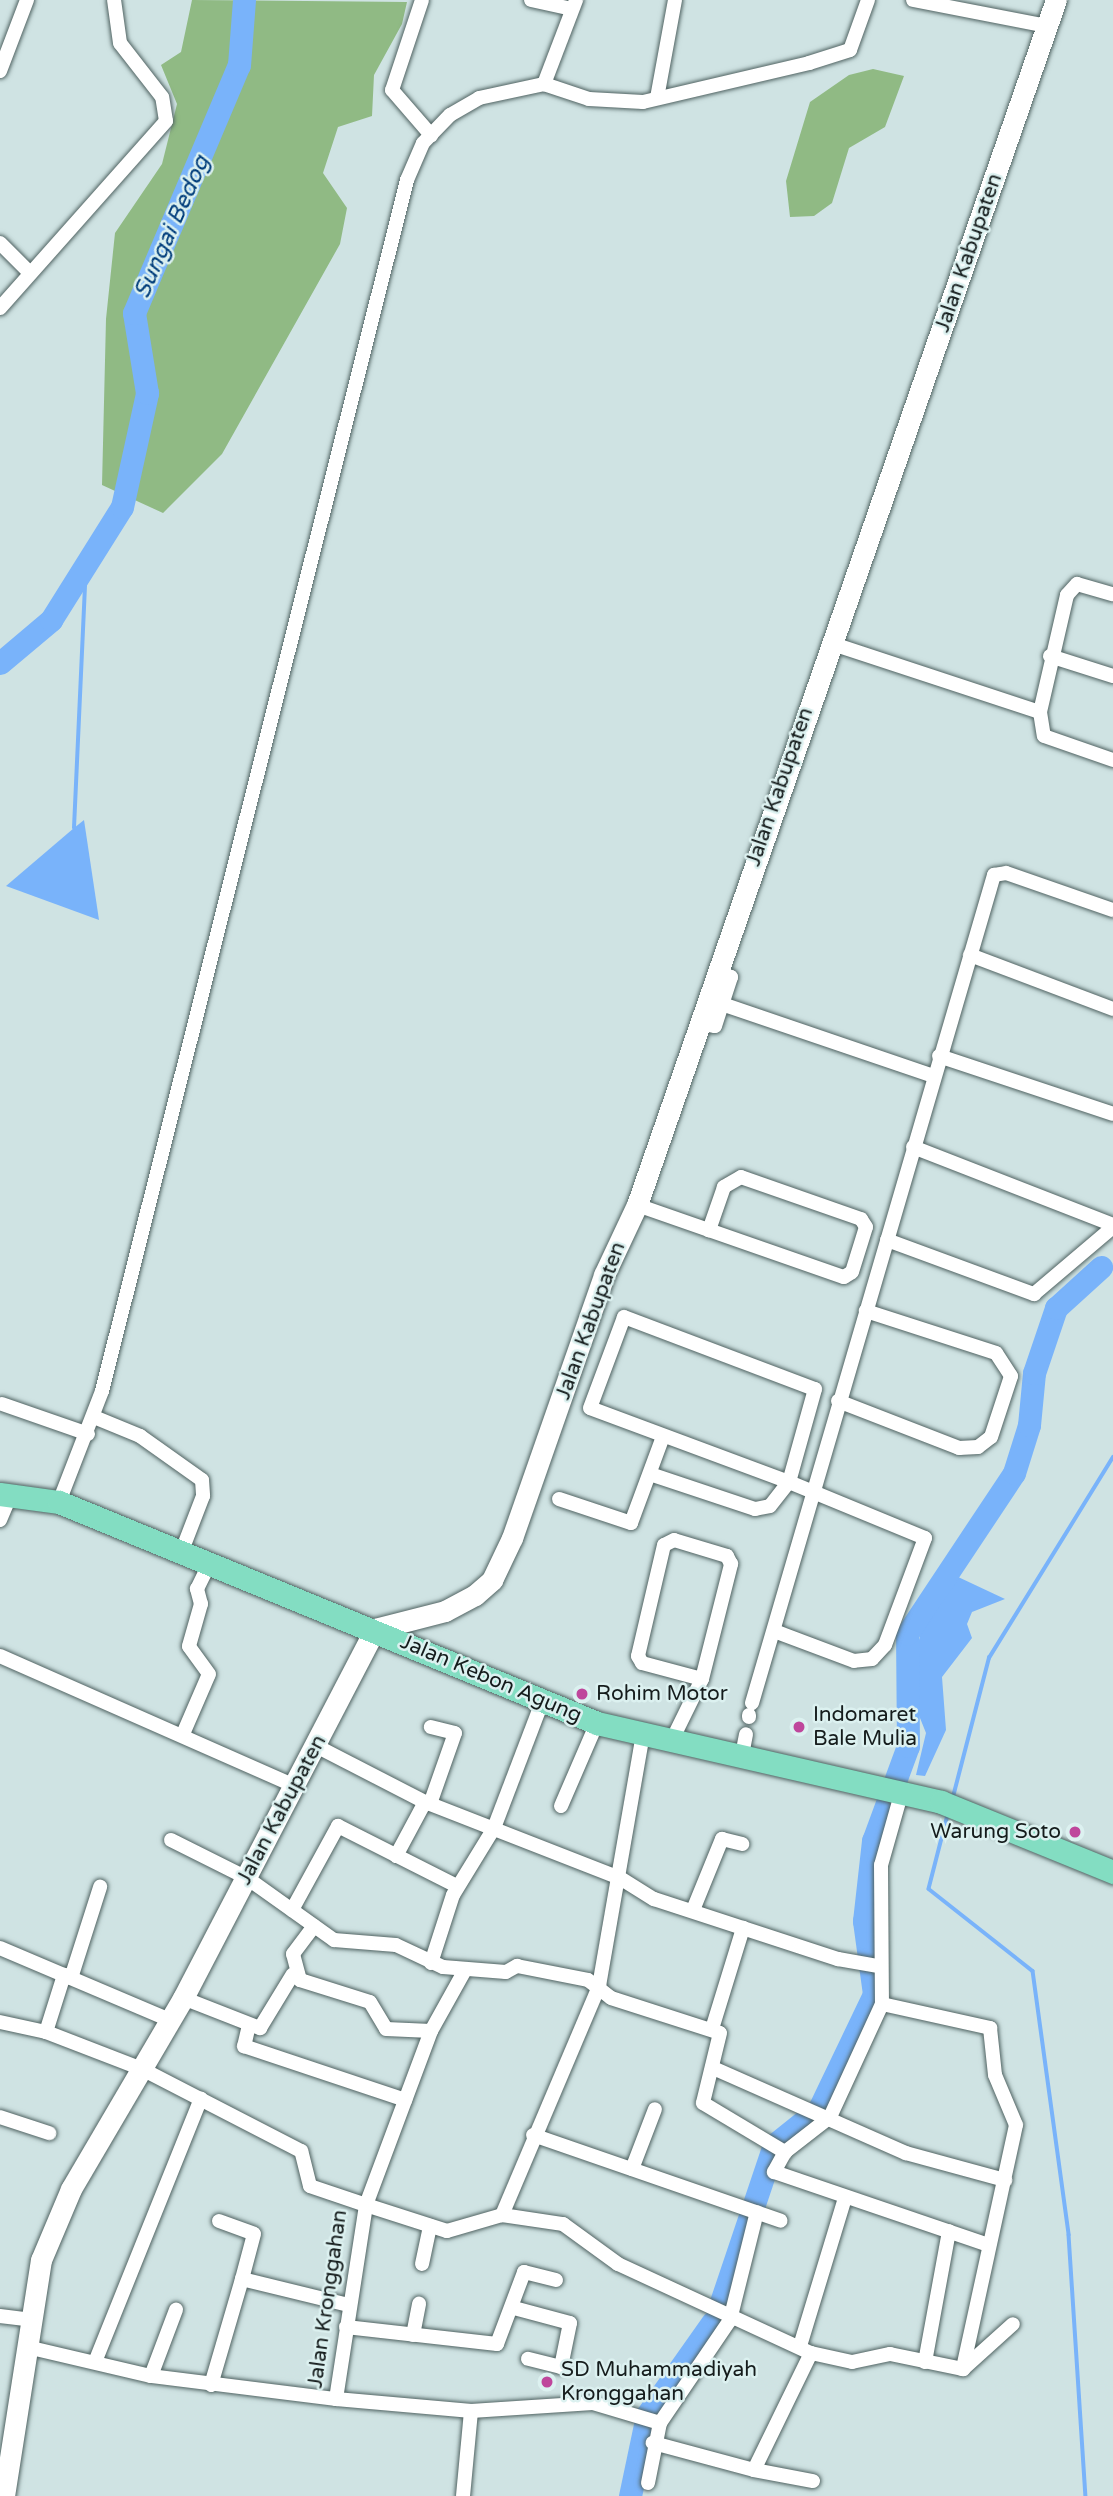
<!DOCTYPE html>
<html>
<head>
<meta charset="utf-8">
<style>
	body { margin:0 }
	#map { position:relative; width:1113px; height:2496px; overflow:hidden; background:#cfe3e3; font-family:"Varela Round",sans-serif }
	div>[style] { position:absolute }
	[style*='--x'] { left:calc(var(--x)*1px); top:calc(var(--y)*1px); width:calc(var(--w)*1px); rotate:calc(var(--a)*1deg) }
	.green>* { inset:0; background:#90ba84 }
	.water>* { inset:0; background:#79b3fa }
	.stream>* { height:3.5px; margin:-1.75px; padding:0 1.75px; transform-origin:1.75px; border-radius:1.75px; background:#79b3fa }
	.river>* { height:23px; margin:-11.5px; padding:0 11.5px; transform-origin:11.5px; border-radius:11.5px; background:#79b3fa }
	.roads { filter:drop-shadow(0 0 2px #506362) drop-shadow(0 0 2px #506362) }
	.minor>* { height:14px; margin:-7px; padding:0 7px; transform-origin:7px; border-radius:7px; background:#fff }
	.secondary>* { height:21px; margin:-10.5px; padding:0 10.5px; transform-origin:10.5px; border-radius:10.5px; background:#fff }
	.primary>* { height:23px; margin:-11.5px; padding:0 11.5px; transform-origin:11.5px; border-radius:11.5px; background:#83ddc2 }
	.dots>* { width:19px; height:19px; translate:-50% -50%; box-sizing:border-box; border:4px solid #dcf1f0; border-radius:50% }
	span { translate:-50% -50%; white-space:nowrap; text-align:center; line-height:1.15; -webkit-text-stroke:5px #dcf1f0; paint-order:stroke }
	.street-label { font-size:21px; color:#151c1c }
	.poi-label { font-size:21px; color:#151c1c }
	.left { translate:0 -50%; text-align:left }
	.right { translate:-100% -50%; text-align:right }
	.water-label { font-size:23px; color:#003d7b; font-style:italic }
</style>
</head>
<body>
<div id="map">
	<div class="green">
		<i style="clip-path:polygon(192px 0,407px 2px,402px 24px,374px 75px,372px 116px,338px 127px,323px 173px,347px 208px,340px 244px,222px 454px,163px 513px,102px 485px,106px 319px,115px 233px,162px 164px,177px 104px,161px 65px,181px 52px)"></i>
		<i style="clip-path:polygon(873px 69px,904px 76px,885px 127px,849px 148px,832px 203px,814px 216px,790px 217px,786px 181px,810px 102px,849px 75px)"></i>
	</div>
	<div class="water">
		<i style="clip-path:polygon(84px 820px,99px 920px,6px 886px,74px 828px)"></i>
		<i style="clip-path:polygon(956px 1576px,1005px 1599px,972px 1612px,967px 1624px,972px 1638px,942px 1677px,946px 1730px,925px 1776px,916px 1775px,926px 1733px,916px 1708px,916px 1653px,925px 1614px)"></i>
	</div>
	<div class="stream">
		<i style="--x:74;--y:828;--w:264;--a:-87.4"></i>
		<i style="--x:953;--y:1797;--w:144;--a:-75.5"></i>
		<i style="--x:989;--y:1658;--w:236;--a:-58.3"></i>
		<i style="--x:948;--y:1815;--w:76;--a:104.4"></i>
		<i style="--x:929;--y:1889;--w:132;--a:38.3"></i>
		<i style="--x:1033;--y:1971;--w:266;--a:82.2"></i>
		<i style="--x:1069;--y:2235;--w:262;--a:86.3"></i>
	</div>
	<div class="river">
		<i style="--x:0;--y:663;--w:67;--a:-40.1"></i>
		<i style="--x:51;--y:620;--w:133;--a:-57.9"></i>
		<i style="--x:122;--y:507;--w:117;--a:-77.6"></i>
		<i style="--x:147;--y:393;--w:81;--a:-99.2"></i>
		<i style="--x:134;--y:313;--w:269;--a:-67.1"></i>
		<i style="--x:239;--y:65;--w:65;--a:-85.6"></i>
		<i style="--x:720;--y:2305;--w:169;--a:-71.4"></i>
		<i style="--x:774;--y:2145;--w:58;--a:-38.7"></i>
		<i style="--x:819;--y:2109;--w:127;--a:-64.4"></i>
		<i style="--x:874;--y:1994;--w:74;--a:-97.8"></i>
		<i style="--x:864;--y:1921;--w:81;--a:-83.6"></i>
		<i style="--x:873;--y:1841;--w:101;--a:-69.8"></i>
		<i style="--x:908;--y:1746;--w:112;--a:-90.5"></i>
		<i style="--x:907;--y:1634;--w:193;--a:-56.4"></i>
		<i style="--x:1014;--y:1473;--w:50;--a:-72.6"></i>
		<i style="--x:1029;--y:1425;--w:52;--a:-84.5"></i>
		<i style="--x:1034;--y:1373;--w:69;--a:-71.3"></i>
		<i style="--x:1056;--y:1308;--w:61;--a:-42.3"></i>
		<i style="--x:630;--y:2496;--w:83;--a:-78.1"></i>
		<i style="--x:647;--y:2415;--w:113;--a:-54.8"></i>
	</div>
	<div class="roads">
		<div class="minor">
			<i style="--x:422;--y:0;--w:95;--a:108.4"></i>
			<i style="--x:392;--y:90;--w:60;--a:49.1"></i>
			<i style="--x:531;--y:0;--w:42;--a:12.4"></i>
			<i style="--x:913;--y:0;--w:136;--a:11"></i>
			<i style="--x:0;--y:71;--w:76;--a:-69.2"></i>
			<i style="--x:544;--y:84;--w:47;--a:18.4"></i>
			<i style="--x:589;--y:99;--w:54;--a:3.2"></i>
			<i style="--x:643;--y:102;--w:171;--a:-13.2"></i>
			<i style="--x:809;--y:63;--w:43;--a:-17.6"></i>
			<i style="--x:850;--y:50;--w:53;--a:-70.2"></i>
			<i style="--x:657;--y:98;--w:100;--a:-79.6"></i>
			<i style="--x:0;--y:243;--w:41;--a:45"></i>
			<i style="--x:0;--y:308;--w:250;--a:-48.4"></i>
			<i style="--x:166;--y:121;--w:24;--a:-99"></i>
			<i style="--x:162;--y:97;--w:68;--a:-127.9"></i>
			<i style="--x:120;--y:43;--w:43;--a:-97.9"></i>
			<i style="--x:830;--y:643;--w:221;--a:18.2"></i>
			<i style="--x:1040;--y:712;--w:24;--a:81"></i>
			<i style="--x:1044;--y:736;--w:73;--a:19.2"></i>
			<i style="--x:1050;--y:656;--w:66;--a:17.6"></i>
			<i style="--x:1040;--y:712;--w:120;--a:-77"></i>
			<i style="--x:1067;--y:595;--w:15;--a:-48"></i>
			<i style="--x:1077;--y:584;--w:37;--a:16"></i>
			<i style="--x:970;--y:955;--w:153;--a:20.7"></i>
			<i style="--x:717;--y:972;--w:15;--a:20"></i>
			<i style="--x:731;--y:977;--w:28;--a:108"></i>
			<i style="--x:699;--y:1023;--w:16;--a:11"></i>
			<i style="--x:715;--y:1026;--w:23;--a:-72"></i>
			<i style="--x:722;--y:1004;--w:223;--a:18.8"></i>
			<i style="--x:939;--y:1056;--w:183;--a:18.4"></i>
			<i style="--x:913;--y:1147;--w:215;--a:21.3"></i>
			<i style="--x:637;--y:1205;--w:219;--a:19.2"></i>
			<i style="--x:844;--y:1277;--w:9;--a:-32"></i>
			<i style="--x:852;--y:1272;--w:47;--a:-72.7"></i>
			<i style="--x:866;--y:1227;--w:9;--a:-122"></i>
			<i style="--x:861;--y:1219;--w:127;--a:-160.7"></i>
			<i style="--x:741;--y:1177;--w:20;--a:150"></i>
			<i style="--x:724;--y:1187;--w:46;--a:109.2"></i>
			<i style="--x:887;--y:1240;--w:157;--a:20.2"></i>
			<i style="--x:1034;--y:1294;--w:104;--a:-40.3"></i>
			<i style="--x:624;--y:1317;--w:204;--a:20.7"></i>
			<i style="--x:815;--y:1389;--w:97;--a:105.6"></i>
			<i style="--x:789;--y:1482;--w:212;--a:-159.6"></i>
			<i style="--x:590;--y:1408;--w:97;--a:-69.5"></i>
			<i style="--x:838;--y:1401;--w:130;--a:21.2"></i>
			<i style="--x:959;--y:1448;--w:19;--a:-3"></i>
			<i style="--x:978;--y:1447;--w:16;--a:-38"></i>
			<i style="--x:991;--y:1437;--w:64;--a:-71.8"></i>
			<i style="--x:1011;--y:1376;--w:27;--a:-123"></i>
			<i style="--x:996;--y:1353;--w:137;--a:-162.1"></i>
			<i style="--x:2;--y:1404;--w:91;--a:19.2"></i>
			<i style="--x:94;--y:1417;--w:50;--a:22.4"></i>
			<i style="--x:140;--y:1436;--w:76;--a:35.4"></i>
			<i style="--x:202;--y:1480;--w:16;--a:86"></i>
			<i style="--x:203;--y:1496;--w:61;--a:111.1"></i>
			<i style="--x:650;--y:1474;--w:111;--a:18.4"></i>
			<i style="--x:755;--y:1509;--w:15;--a:-11"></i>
			<i style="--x:770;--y:1506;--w:31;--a:-52"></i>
			<i style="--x:789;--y:1482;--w:147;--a:22.4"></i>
			<i style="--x:925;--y:1538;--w:114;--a:110.5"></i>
			<i style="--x:885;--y:1645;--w:19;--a:133"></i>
			<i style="--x:872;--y:1659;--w:18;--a:174"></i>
			<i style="--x:854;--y:1661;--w:82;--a:-159.4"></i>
			<i style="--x:559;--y:1499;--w:76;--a:18.4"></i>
			<i style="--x:631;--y:1523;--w:90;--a:-69.7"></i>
			<i style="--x:59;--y:1502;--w:119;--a:-68.8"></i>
			<i style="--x:102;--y:1391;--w:1249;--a:-75.86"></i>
			<i style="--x:407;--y:180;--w:40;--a:-66.6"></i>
			<i style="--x:423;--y:143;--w:39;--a:-46"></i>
			<i style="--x:450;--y:115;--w:34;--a:-30"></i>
			<i style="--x:479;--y:98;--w:66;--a:-12.2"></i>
			<i style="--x:544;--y:84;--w:90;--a:-69.1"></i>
			<i style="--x:0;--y:1520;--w:30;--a:-67"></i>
			<i style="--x:0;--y:1656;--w:322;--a:23.8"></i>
			<i style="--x:752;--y:1703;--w:863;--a:-73.71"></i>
			<i style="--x:994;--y:875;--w:12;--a:-9"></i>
			<i style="--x:1006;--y:873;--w:113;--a:19.1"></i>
			<i style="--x:749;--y:1717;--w:2;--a:-90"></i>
			<i style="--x:183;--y:1734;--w:65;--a:-66.6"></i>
			<i style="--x:209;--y:1674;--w:34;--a:-126"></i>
			<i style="--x:189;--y:1646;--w:44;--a:-74.1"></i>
			<i style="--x:201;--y:1604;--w:16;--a:-105"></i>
			<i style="--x:197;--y:1589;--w:28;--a:-64"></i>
			<i style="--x:672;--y:1740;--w:68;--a:-63.8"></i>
			<i style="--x:702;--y:1679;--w:119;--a:-75.8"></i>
			<i style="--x:731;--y:1564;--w:9;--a:-117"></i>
			<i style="--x:727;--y:1556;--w:55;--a:-163.2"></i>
			<i style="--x:674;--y:1540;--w:11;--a:153"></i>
			<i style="--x:664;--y:1545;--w:114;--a:103.2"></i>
			<i style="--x:638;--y:1656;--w:8;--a:60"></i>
			<i style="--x:642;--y:1663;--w:62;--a:14.9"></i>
			<i style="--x:316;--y:1746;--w:123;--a:27.2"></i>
			<i style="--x:425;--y:1802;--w:209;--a:21.3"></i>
			<i style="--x:620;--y:1878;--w:40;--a:32"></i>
			<i style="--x:654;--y:1899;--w:194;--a:18.1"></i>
			<i style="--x:838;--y:1959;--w:41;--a:9.9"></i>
			<i style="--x:742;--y:1755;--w:21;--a:-79"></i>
			<i style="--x:902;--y:1791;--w:77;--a:105.8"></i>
			<i style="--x:881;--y:1865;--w:139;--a:89.6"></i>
			<i style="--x:882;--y:2004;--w:124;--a:114.7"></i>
			<i style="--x:830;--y:2117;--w:57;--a:142.1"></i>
			<i style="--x:785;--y:2152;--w:23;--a:119"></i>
			<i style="--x:774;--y:2172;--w:227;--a:18.8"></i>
			<i style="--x:430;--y:1804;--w:75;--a:-70.6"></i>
			<i style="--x:455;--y:1733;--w:25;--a:-166"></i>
			<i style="--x:561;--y:1806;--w:90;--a:-66.6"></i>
			<i style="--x:171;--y:1840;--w:85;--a:26.6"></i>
			<i style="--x:247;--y:1878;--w:107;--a:35.5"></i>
			<i style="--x:334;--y:1940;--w:62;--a:4.6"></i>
			<i style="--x:396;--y:1945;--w:52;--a:25.1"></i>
			<i style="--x:443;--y:1967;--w:63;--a:4.5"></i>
			<i style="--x:506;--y:1972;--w:13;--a:-29"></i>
			<i style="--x:517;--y:1966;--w:72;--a:11.2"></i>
			<i style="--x:588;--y:1980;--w:29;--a:38"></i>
			<i style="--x:611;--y:1998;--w:114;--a:17.8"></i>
			<i style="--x:720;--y:2033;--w:72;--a:103.7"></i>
			<i style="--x:703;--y:2103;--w:96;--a:30.9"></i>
			<i style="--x:396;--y:1856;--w:61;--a:-61.8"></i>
			<i style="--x:292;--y:1910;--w:96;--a:-61.3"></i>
			<i style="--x:338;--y:1826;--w:133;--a:26.8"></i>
			<i style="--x:693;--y:1910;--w:77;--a:-67.8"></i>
			<i style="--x:722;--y:1839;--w:21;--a:14"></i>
			<i style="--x:314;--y:1926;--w:35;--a:127"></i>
			<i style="--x:293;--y:1954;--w:27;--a:75"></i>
			<i style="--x:300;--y:1980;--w:73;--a:17.4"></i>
			<i style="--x:370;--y:2002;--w:31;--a:59"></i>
			<i style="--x:386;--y:2029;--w:45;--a:2.5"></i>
			<i style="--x:0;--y:1948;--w:185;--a:23"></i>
			<i style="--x:431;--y:1963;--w:71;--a:-72.1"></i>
			<i style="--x:453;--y:1895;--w:79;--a:-58.5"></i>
			<i style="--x:494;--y:1828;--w:135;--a:-69.1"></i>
			<i style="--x:465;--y:1970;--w:70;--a:119.1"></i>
			<i style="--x:431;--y:2031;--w:186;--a:110.5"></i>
			<i style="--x:366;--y:2205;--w:85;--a:17.8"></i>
			<i style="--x:447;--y:2231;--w:57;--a:-16.2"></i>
			<i style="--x:502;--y:2215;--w:62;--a:8.4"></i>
			<i style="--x:563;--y:2224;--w:68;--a:36"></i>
			<i style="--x:618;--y:2264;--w:213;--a:24.8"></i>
			<i style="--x:811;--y:2353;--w:130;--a:116"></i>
			<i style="--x:754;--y:2470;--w:105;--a:-165"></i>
			<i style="--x:71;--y:1978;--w:96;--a:-72.3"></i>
			<i style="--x:183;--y:1998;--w:83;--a:21.3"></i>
			<i style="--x:260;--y:2028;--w:63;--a:-58.6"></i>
			<i style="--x:882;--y:2004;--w:111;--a:12.5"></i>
			<i style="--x:990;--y:2028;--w:47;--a:83.9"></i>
			<i style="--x:995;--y:2075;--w:54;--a:67.2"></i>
			<i style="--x:1016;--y:2125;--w:250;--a:102.3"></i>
			<i style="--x:0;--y:2022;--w:47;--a:12.3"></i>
			<i style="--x:46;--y:2032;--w:60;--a:-72.5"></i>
			<i style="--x:249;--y:2025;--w:22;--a:103"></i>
			<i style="--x:244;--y:2046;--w:170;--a:18.5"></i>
			<i style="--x:712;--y:2029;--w:106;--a:-72.9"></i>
			<i style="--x:713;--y:2068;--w:211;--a:23.8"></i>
			<i style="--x:906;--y:2153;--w:103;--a:15.3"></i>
			<i style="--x:0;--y:2117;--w:52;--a:18.1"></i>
			<i style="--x:533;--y:2135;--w:262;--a:19.1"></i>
			<i style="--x:632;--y:2169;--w:64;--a:-69"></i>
			<i style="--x:502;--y:2215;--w:249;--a:-67"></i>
			<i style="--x:599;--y:1986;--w:255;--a:-80.1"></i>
			<i style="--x:219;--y:2221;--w:37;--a:20"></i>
			<i style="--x:254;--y:2234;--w:47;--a:104.9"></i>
			<i style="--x:422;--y:2264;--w:39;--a:-78"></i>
			<i style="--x:514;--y:2308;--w:58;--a:15"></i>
			<i style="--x:570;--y:2323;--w:45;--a:101.6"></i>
			<i style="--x:561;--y:2367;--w:34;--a:-166"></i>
			<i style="--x:0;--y:2316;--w:32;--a:7"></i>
			<i style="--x:346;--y:2327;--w:152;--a:6.4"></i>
			<i style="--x:497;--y:2344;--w:77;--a:-69.4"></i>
			<i style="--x:524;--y:2272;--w:33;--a:14"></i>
			<i style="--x:413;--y:2335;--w:32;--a:-79"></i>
			<i style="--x:800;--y:2346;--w:155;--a:-73.1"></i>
			<i style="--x:27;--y:2347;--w:127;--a:13.2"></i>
			<i style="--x:151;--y:2376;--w:186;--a:7.1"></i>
			<i style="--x:336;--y:2399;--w:196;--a:-81.2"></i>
			<i style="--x:366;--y:2205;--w:59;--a:-161.3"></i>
			<i style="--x:310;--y:2186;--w:36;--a:-104"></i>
			<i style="--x:301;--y:2151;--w:179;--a:-152.7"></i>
			<i style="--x:142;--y:2069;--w:103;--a:-158.9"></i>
			<i style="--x:811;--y:2353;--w:42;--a:12.4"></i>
			<i style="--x:852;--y:2362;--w:39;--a:-12"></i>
			<i style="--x:890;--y:2354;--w:75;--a:11.6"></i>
			<i style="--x:963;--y:2369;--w:67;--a:-42"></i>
			<i style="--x:95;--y:2362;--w:284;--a:-68.1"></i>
			<i style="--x:925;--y:2362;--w:133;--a:-79.6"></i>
			<i style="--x:151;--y:2376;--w:71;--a:-69.3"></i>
			<i style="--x:211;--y:2385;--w:110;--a:-73.7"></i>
			<i style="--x:242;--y:2279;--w:110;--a:13.7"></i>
			<i style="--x:336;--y:2399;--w:136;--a:5.1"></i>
			<i style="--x:471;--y:2411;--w:122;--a:-3.8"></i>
			<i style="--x:593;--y:2403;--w:70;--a:16.6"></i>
			<i style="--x:754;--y:2470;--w:60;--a:10.6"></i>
			<i style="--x:648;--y:2483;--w:61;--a:-78.7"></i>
			<i style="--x:660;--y:2423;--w:125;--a:-55.8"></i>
			<i style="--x:730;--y:2320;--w:111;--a:-76"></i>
			<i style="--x:463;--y:2496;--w:85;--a:-84.6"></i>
		</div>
		<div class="secondary">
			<i style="--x:4;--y:2496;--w:239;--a:-81.1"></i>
			<i style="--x:41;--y:2260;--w:77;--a:-67.1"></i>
			<i style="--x:71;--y:2189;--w:221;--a:-59.6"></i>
			<i style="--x:183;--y:1998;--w:416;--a:-62.5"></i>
			<i style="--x:375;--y:1629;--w:72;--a:-14.4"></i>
			<i style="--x:445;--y:1611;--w:34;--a:-28"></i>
			<i style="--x:475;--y:1595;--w:23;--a:-41"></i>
			<i style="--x:492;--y:1580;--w:47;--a:-64.5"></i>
			<i style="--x:512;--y:1538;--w:279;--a:-70.7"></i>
			<i style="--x:604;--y:1275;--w:77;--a:-64.8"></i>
			<i style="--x:637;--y:1205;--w:1276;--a:-70.83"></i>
		</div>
		<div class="primary">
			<i style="--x:0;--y:1494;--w:60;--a:7.7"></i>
			<i style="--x:59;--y:1502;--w:582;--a:22.33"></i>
			<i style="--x:597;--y:1723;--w:353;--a:12.9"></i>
			<i style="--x:941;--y:1802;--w:186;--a:22.1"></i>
		</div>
	</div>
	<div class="dots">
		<i style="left:582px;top:1694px;background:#bf479c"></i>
		<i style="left:799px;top:1727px;background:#bf479c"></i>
		<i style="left:1075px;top:1832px;background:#bf479c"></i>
		<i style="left:547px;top:2382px;background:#bf479c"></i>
	</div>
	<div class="street-label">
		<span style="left:969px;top:253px;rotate:-71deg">Jalan Kabupaten</span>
		<span style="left:780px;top:787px;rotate:-71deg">Jalan Kabupaten</span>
		<span style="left:591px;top:1321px;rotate:-70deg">Jalan Kabupaten</span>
		<span style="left:491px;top:1679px;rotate:23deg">Jalan Kebon Agung</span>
		<span style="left:282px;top:1810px;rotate:-62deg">Jalan Kabupaten</span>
		<span style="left:328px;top:2299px;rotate:-82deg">Jalan Kronggahan</span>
	</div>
	<div class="poi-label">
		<span class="left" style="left:596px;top:1694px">Rohim Motor</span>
		<span class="left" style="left:813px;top:1727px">Indomaret<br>Bale Mulia</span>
		<span class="right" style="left:1061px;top:1832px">Warung Soto</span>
		<span class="left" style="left:561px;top:2382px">SD Muhammadiyah<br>Kronggahan</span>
	</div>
	<div class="water-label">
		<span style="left:172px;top:227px;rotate:-66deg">Sungai Bedog</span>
	</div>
</div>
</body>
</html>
